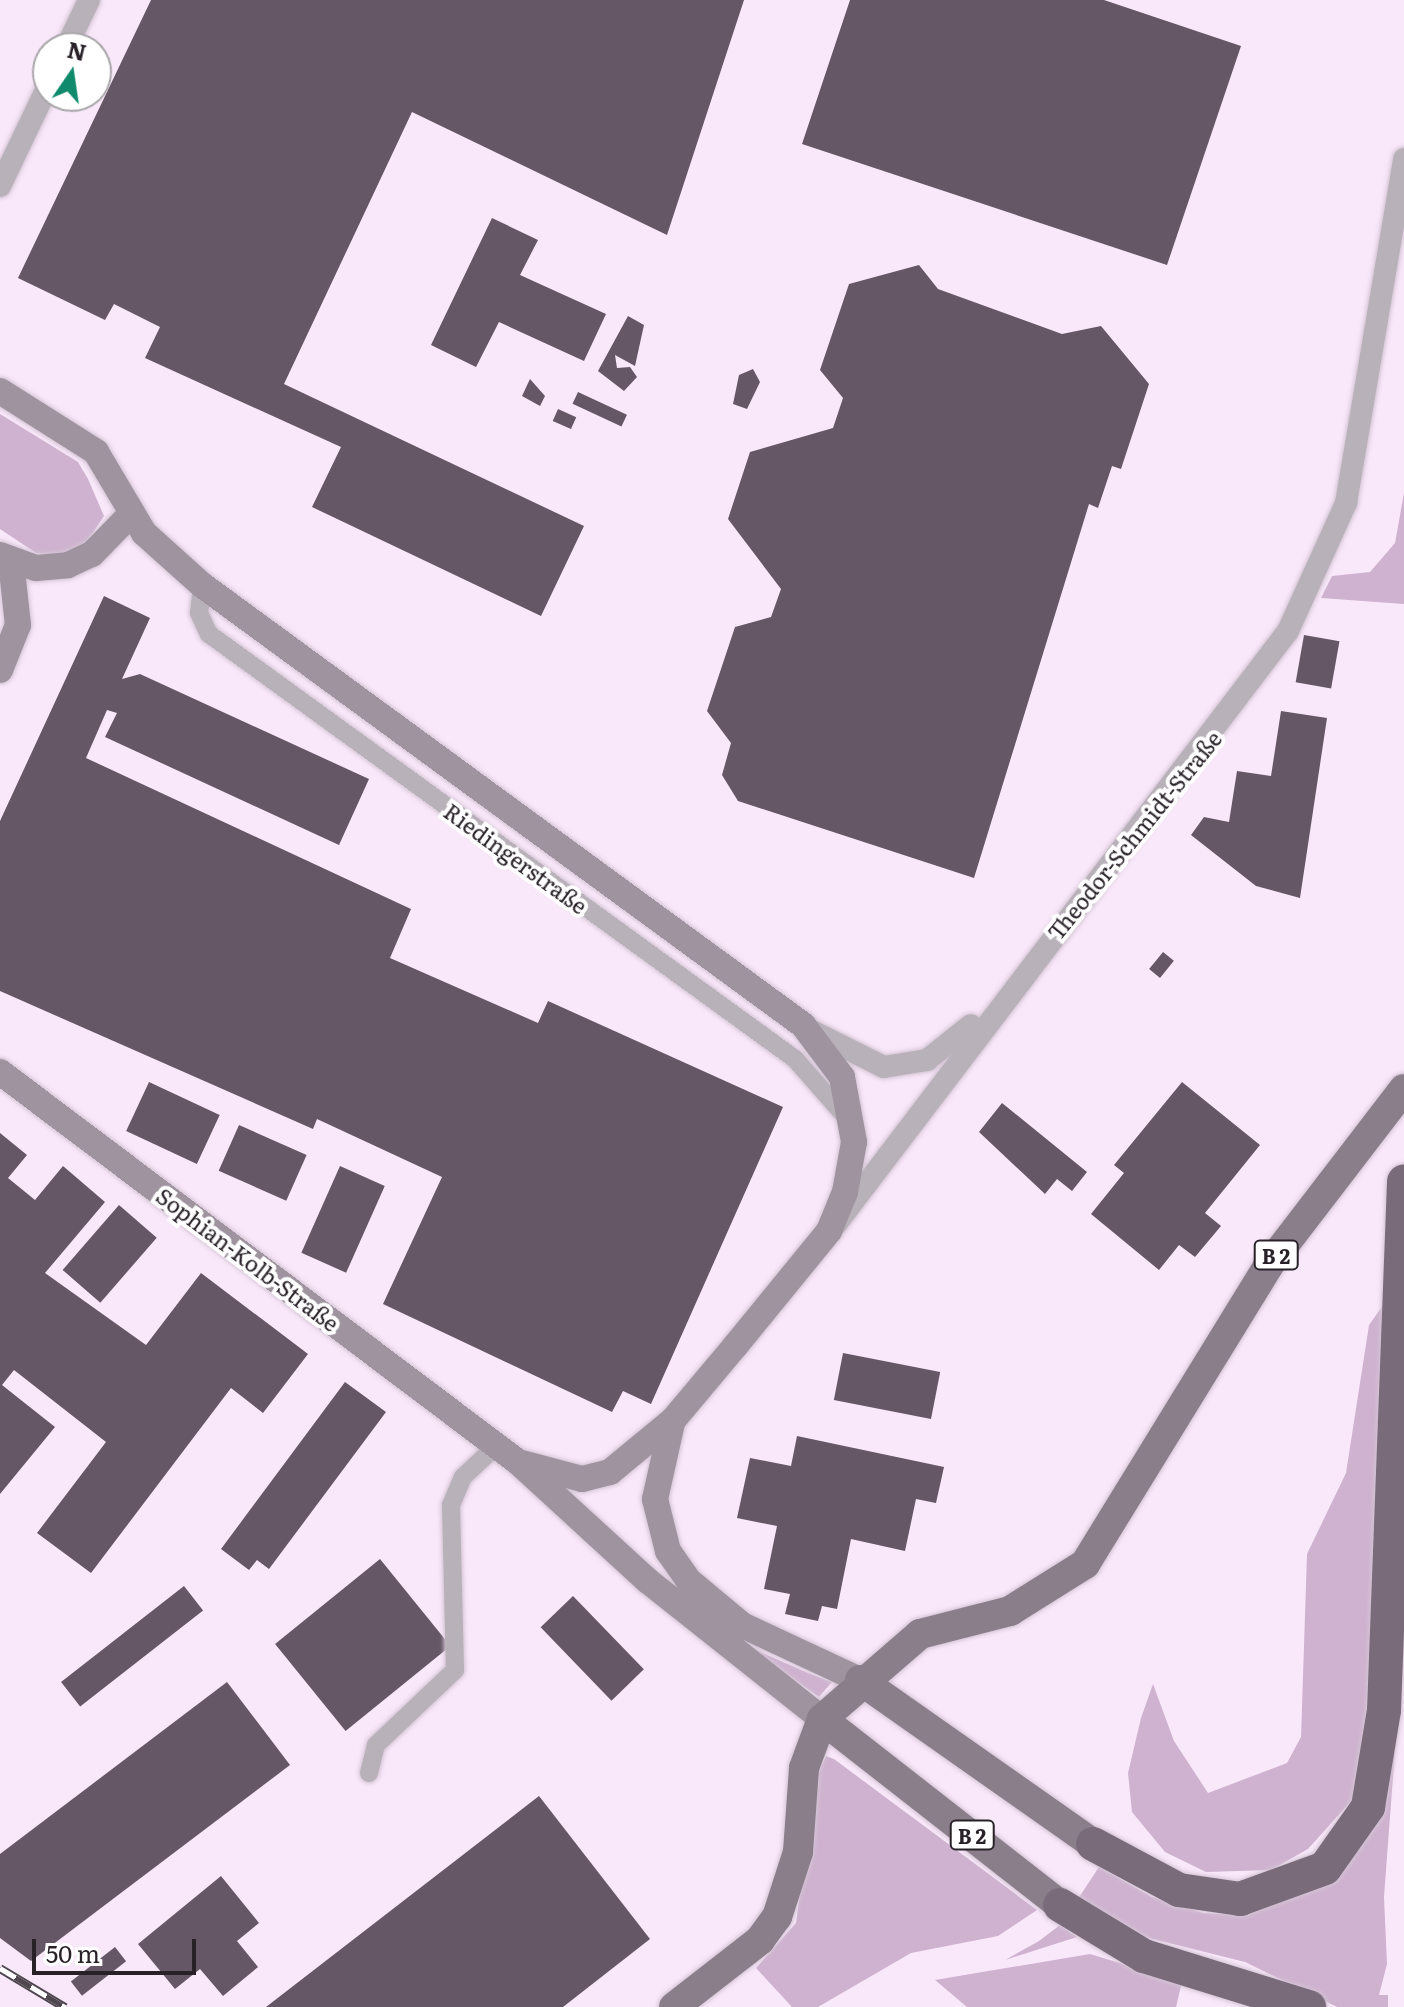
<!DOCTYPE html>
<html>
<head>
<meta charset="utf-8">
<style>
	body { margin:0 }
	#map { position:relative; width:1404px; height:2007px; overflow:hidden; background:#f9e8fa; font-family:Literata,serif }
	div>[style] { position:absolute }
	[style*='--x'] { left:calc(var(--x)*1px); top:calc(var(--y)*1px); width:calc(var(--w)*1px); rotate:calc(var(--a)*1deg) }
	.green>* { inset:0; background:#cfb2d0 }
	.building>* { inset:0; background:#655766; transform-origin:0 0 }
	.roads { filter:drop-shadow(0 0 2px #d3c4d4) drop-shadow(0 0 2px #d3c4d4) }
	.minor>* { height:18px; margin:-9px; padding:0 9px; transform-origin:9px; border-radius:9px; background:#b9b1b9 }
	.tertiary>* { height:22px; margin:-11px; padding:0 11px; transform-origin:11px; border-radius:11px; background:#b9b1b9 }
	.secondary>* { height:26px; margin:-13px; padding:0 13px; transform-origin:13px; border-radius:13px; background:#9e939e }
	.primary>* { height:30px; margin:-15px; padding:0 15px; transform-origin:15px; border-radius:15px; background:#8b7e8b }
	.motorway>* { height:34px; margin:-17px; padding:0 17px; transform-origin:17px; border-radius:17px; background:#7a6b7b }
	.rail>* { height:9px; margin-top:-4.5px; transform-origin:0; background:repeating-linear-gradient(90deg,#fff 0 18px,#4f474f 0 36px); box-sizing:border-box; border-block:2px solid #4f474f }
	span { translate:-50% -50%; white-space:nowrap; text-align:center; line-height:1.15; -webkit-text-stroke:8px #fff; paint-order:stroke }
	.shield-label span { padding:2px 6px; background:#fff; border:2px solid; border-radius:6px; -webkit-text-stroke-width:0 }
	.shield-label { font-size:20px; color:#282228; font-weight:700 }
	.street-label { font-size:22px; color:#282228 }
	.north { position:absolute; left:32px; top:32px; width:80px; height:80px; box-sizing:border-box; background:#fff; border:2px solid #a9a7a9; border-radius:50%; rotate:13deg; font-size:22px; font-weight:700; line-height:32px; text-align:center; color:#282228 }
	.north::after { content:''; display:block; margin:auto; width:28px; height:36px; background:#0f8a6d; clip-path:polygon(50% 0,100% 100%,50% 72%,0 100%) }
	.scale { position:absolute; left:32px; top:1939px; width:164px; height:36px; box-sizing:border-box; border:4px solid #282228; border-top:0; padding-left:10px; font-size:24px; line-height:28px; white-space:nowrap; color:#282228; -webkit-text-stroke:6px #fff; paint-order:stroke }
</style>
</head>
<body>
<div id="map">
	<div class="green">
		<i style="clip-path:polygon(0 414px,78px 462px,88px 479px,104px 516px,77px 557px,36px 553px,0 529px)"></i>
		<i style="clip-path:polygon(1404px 493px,1404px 604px,1321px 598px,1332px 576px,1370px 572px,1395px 543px)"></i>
		<i style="clip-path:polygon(1389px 1297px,1362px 1789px,1308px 1849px,1271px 1870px,1206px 1872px,1165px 1852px,1132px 1812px,1128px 1773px,1141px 1718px,1153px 1684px,1174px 1741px,1208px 1793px,1287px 1763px,1301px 1737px,1307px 1554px,1346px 1473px,1369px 1325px)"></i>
		<i style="clip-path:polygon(747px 1646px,808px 1673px,832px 1682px,819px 1697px)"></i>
		<i style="clip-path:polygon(1399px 1696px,1384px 1897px,1387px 1964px,1379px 1995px,1388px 1995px,1388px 2007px,1337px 2007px,1245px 1962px,1129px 1933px,1076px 1902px,1099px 1867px,1152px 1897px,1203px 1913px,1242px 1915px,1320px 1887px)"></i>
		<i style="clip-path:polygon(826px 1756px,834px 1759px,1037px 1910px,998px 1936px,911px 1953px,818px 2007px,792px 2007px,756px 1968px,796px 1923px,816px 1778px)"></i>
		<i style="clip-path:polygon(1060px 1925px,1077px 1937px,1005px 1960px,1039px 1941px)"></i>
		<i style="clip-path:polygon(1090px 1954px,1182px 1982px,1176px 2007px,967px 2007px,935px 1980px)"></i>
	</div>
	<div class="building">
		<i style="clip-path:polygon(151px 0,744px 0,667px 235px,412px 112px,284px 384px,584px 526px,541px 616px,312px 507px,341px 447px,145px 358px,160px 327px,114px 304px,105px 320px,18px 278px)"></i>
		<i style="clip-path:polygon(850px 0,1104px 0,1241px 46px,1167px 265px,802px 144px)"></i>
		<i style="clip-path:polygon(492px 218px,538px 240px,520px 275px,606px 314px,584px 361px,499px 322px,476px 367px,431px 345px)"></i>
		<i style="clip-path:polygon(919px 265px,938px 289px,1062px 334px,1101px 326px,1149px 384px,1121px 469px,1112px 466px,1098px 508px,1089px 504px,974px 878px,738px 801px,722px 775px,731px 743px,707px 711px,735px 627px,771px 617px,781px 589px,728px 519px,750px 452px,833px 428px,843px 398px,820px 370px,849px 284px)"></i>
		<i style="clip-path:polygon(628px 316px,644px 325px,635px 366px,615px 355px,617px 368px,630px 367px,637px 377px,624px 391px,598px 371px)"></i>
		<i style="clip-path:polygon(753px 369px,760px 382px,747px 409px,733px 404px,739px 375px)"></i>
		<i style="clip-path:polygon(530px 379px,545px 396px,540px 406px,522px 396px)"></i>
		<i style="left:578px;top:392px;width:54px;height:13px;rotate:25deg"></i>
		<i style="left:558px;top:409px;width:20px;height:13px;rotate:24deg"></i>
		<i style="clip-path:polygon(104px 596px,150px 618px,122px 679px,140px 674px,369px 779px,339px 845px,105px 737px,117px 713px,107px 710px,86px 758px,411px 909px,390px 958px,538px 1023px,548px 1001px,783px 1107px,651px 1404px,623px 1391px,612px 1412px,383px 1304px,442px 1177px,317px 1119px,313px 1129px,0 991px,0 821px)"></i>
		<i style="left:1304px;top:635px;width:36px;height:48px;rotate:10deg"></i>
		<i style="clip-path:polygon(1281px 711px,1327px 718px,1300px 898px,1256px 886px,1191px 835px,1204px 817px,1229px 822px,1237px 771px,1271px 776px)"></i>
		<i style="left:1163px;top:952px;width:14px;height:22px;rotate:39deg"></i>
		<i style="left:149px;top:1082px;width:78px;height:54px;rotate:25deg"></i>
		<i style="clip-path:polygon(1182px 1082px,1260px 1145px,1205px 1213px,1221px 1226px,1195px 1257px,1179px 1245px,1159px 1270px,1091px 1214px,1124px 1173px,1114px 1165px)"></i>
		<i style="clip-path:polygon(1002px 1103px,1087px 1172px,1072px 1191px,1057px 1179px,1045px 1194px,979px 1132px)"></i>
		<i style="left:239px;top:1125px;width:74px;height:50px;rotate:24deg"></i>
		<i style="clip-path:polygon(0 1133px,27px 1155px,8px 1178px,35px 1200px,63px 1166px,105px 1202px,45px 1273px,146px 1345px,201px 1273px,308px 1354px,263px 1413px,231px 1388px,91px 1573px,37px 1533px,106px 1442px,14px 1370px,2px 1385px,55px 1427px,0 1494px)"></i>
		<i style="left:340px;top:1166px;width:49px;height:95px;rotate:24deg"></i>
		<i style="left:119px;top:1205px;width:50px;height:86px;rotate:41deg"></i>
		<i style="left:843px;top:1353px;width:99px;height:48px;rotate:11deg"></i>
		<i style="clip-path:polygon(345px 1382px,386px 1412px,269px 1569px,257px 1560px,249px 1570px,221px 1549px)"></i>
		<i style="clip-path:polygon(797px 1436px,944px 1467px,936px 1503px,916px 1499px,905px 1551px,851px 1539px,837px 1609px,822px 1606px,818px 1621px,785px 1614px,790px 1594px,764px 1589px,777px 1526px,737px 1518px,750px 1458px,791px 1466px)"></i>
		<i style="left:380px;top:1559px;width:112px;height:135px;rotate:51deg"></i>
		<i style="left:184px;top:1586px;width:31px;height:156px;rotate:52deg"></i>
		<i style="left:573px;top:1596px;width:102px;height:45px;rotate:46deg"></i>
		<i style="clip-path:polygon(227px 1682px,290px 1765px,31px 1961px,0 1938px,0 1854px)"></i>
		<i style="clip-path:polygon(539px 1796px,650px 1939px,563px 2007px,266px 2007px)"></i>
		<i style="clip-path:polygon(221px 1876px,259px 1923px,237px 1941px,258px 1967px,223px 1996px,200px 1969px,175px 1989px,138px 1944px)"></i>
		<i style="left:115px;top:1947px;width:18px;height:56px;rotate:52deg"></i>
	</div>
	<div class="roads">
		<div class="minor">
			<i style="--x:202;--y:585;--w:28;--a:96"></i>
			<i style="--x:199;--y:613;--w:23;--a:65"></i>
			<i style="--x:209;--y:634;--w:724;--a:35.95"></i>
			<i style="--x:795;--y:1059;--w:77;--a:48.7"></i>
			<i style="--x:369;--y:1773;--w:29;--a:-76"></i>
			<i style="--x:376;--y:1745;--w:109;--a:-43.5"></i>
			<i style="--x:455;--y:1670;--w:165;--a:-91.4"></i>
			<i style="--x:451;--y:1505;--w:30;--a:-67"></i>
			<i style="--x:463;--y:1477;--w:45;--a:-43.2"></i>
		</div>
		<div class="tertiary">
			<i style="--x:66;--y:48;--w:53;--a:-64.4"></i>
			<i style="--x:0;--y:186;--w:111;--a:-64.4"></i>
			<i style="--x:808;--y:1029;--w:85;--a:26.6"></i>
			<i style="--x:884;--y:1067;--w:44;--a:-9.2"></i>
			<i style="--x:927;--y:1060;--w:56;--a:-38.5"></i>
			<i style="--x:833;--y:1228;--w:751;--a:-52.69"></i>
			<i style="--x:1288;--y:631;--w:141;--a:-65.6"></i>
			<i style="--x:1346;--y:503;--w:349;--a:-80.4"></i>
		</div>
		<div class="secondary">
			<i style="--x:0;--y:391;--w:114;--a:32.4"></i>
			<i style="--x:96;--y:452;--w:94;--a:59.3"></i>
			<i style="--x:144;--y:533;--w:78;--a:41.9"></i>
			<i style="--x:202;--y:585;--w:745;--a:36.21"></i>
			<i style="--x:803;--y:1025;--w:65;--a:53.1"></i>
			<i style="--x:842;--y:1077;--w:66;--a:79.5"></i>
			<i style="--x:854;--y:1142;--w:51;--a:100.2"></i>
			<i style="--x:845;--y:1192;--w:42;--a:112.3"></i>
			<i style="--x:829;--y:1231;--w:147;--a:129.2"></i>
			<i style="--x:736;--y:1345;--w:98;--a:130"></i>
			<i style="--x:673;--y:1420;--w:82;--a:140.5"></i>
			<i style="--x:610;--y:1472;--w:29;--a:166"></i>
			<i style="--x:582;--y:1479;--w:66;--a:-165.1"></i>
			<i style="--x:0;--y:555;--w:38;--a:20"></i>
			<i style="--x:36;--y:568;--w:32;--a:-5"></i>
			<i style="--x:68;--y:565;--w:26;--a:-25"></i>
			<i style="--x:92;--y:554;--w:57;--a:-45.7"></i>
			<i style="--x:0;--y:670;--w:48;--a:-68.2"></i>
			<i style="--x:18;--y:625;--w:63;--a:-96.3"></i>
			<i style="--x:0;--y:1072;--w:648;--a:36.98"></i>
			<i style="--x:518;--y:1462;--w:176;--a:42.5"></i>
			<i style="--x:648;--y:1581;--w:222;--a:38.4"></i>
			<i style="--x:672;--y:1423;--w:78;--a:102.6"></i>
			<i style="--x:655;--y:1499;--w:54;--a:76"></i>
			<i style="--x:668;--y:1551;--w:35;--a:55"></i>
			<i style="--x:688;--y:1580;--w:70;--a:39.8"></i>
			<i style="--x:742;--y:1625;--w:130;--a:25"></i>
		</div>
		<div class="primary">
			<i style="--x:860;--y:1680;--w:285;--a:35.1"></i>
			<i style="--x:822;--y:1719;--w:302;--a:38"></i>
			<i style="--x:674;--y:2007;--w:109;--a:-37.9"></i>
			<i style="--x:760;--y:1940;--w:29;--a:-54"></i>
			<i style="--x:777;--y:1917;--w:68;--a:-72.1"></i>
			<i style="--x:798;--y:1852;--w:84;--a:-85.9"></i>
			<i style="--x:804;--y:1768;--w:52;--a:-69.8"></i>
			<i style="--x:822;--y:1719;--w:130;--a:-40.9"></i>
			<i style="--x:920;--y:1634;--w:93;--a:-14.3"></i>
			<i style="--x:1010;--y:1611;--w:89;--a:-32.1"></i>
			<i style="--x:1085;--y:1564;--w:350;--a:-58.4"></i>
			<i style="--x:1268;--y:1266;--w:223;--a:-52.5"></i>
		</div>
		<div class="motorway">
			<i style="--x:1093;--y:1844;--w:98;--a:28.1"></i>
			<i style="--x:1179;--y:1890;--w:62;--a:8.4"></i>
			<i style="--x:1240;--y:1899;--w:90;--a:-20"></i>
			<i style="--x:1325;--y:1868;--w:75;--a:-54.8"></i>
			<i style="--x:1368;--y:1807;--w:98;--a:-80.6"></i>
			<i style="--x:1384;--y:1710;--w:529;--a:-87.83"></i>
			<i style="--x:1060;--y:1905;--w:98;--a:31.3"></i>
			<i style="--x:1144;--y:1956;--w:173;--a:17.2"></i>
		</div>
	</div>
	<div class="rail">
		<i style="--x:0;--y:1968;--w:76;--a:31"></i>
	</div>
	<div class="shield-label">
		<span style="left:1276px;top:1255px">B 2</span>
		<span style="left:972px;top:1835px">B 2</span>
	</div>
	<div class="street-label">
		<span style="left:1134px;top:835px;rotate:-51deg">Theodor-Schmidt-Straße</span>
		<span style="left:516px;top:858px;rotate:36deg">Riedingerstraße</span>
		<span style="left:248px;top:1259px;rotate:37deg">Sophian-Kolb-Straße</span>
	</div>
	<div class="north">N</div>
	<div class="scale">50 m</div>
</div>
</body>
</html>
